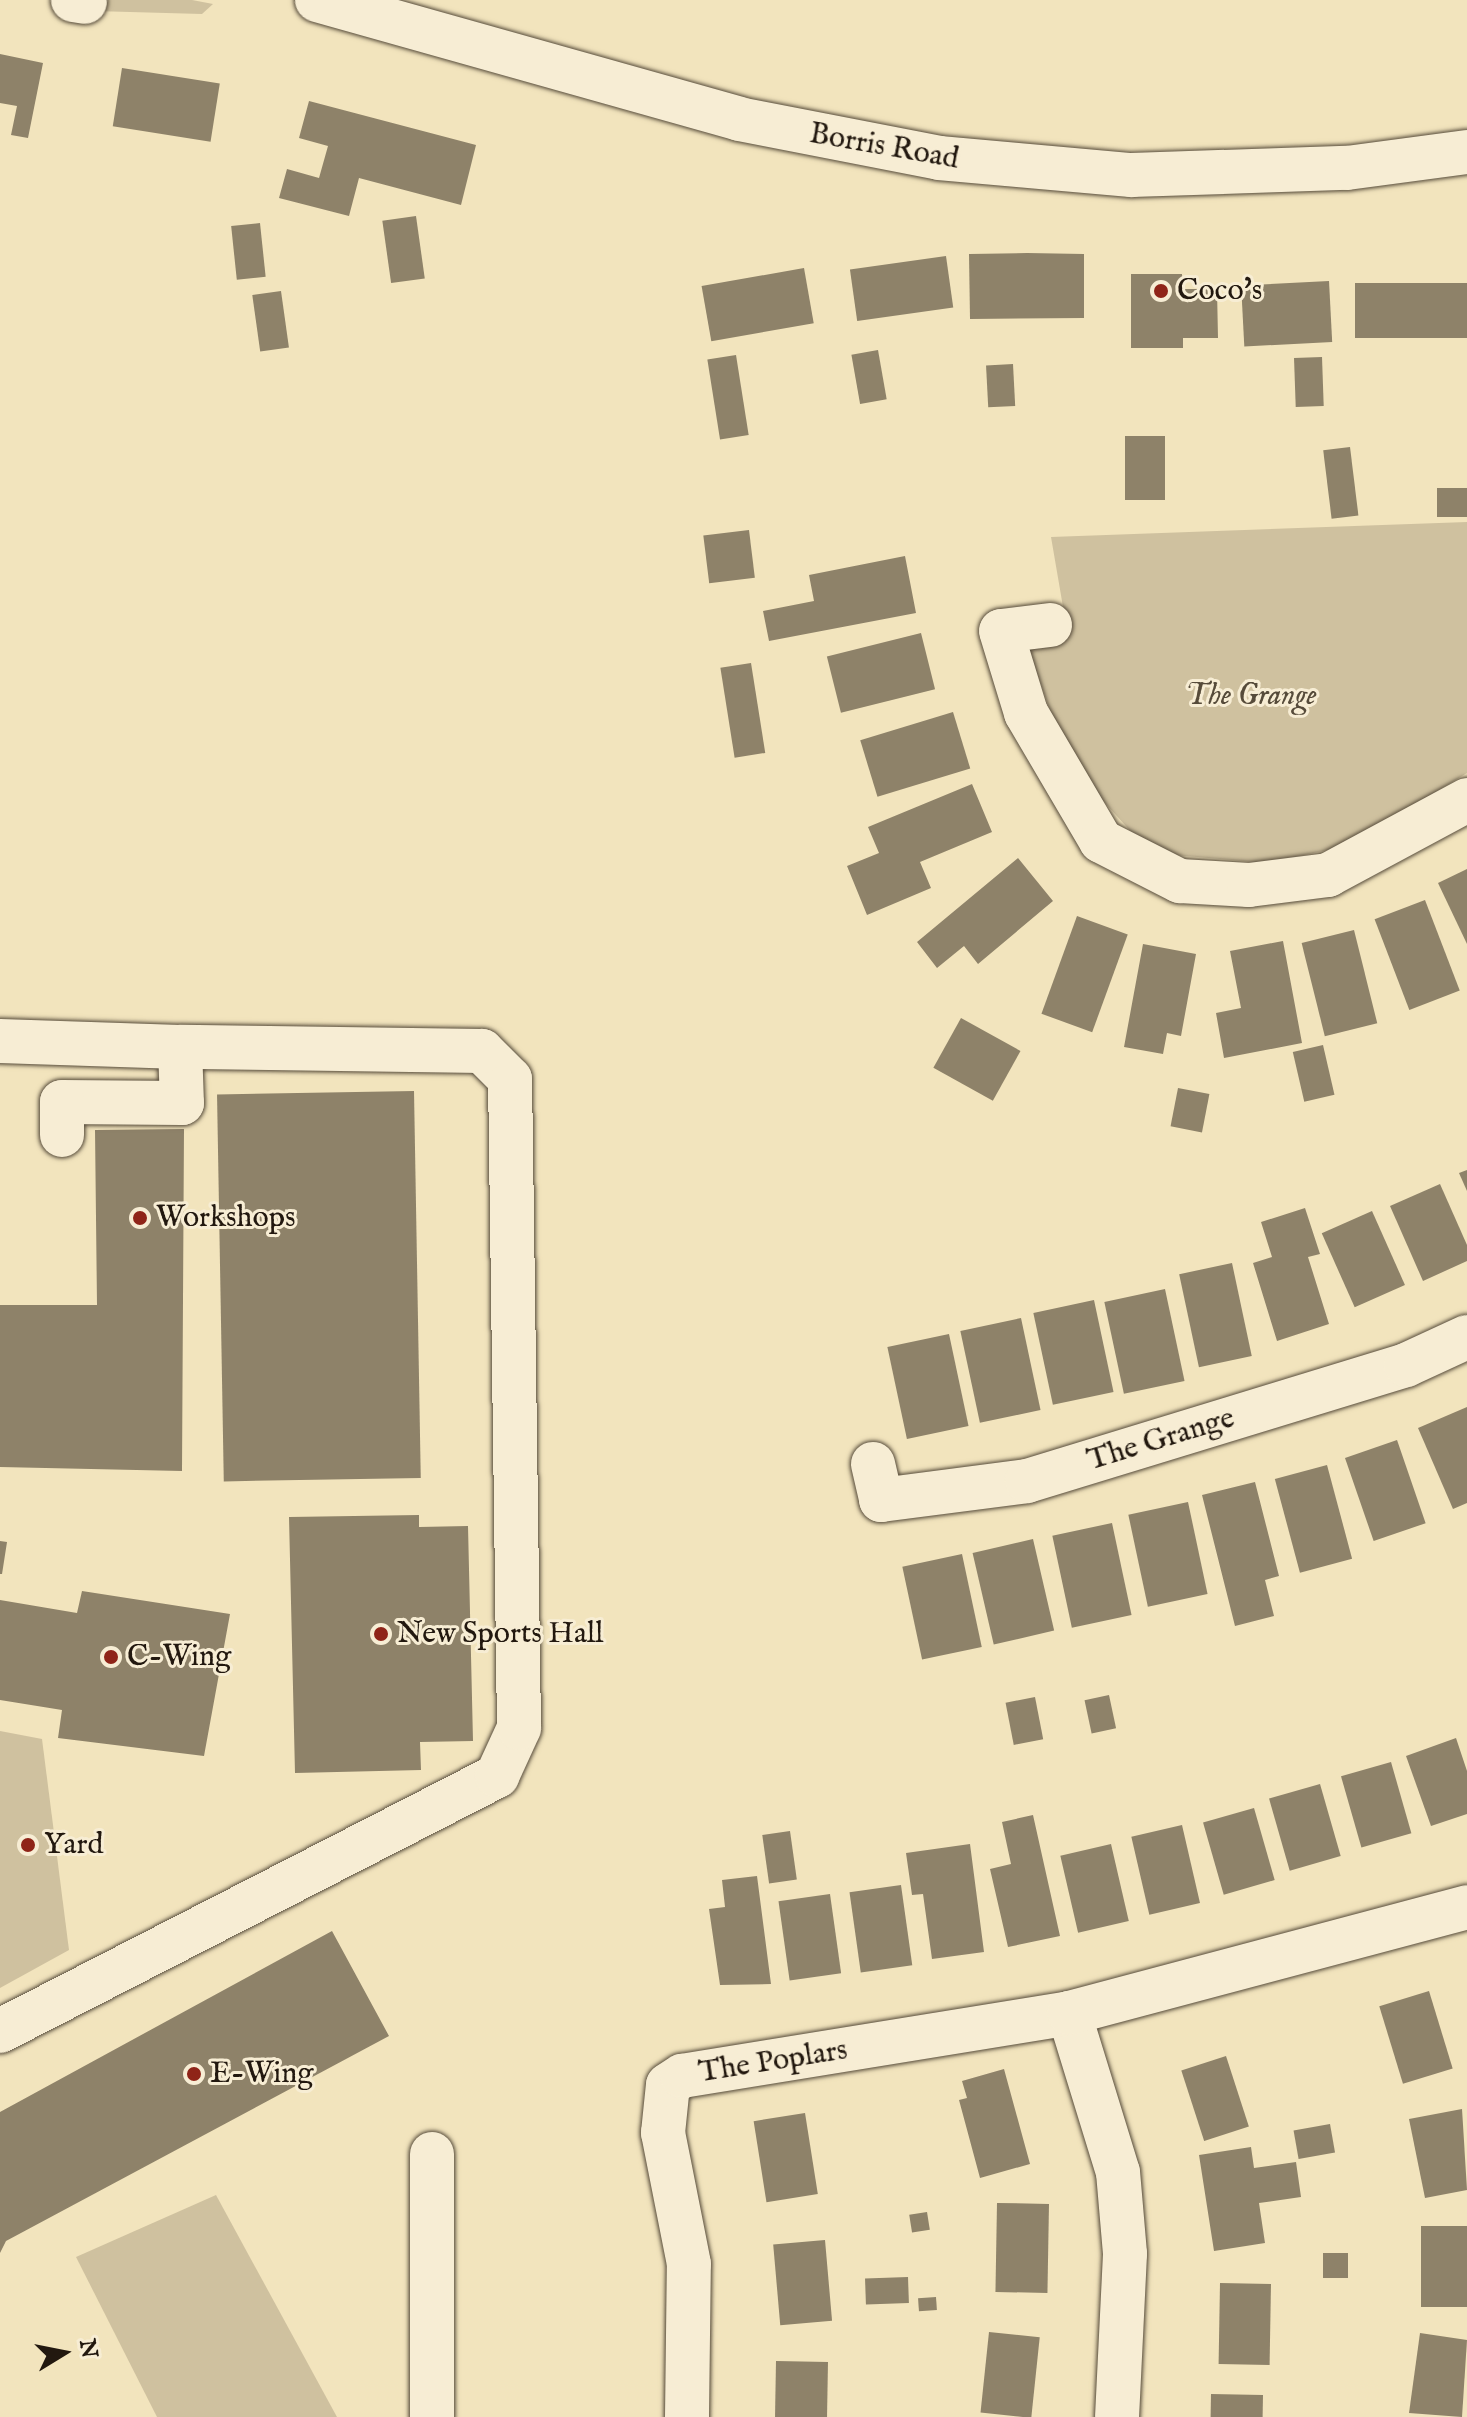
<!DOCTYPE html>
<html>
<head>
<meta charset="utf-8">
<style>
	body { margin:0 }
	#map { position:relative; width:1467px; height:2417px; overflow:hidden; background:#f2e4bd; font-family:"IM FELL English",serif }
	div>[style] { position:absolute }
	[style*='--x'] { left:calc(var(--x)*1px); top:calc(var(--y)*1px); width:calc(var(--w)*1px); rotate:calc(var(--a)*1deg) }
	.green>* { inset:0; background:#cfc19f }
	.building>* { inset:0; background:#8e8269; transform-origin:0 0 }
	.roads { filter:drop-shadow(0 0 2px #564b3a) drop-shadow(0 0 2px #564b3a) }
	.minor>* { height:44px; margin:-22px; padding:0 22px; transform-origin:22px; border-radius:22px; background:#f7edd4 }
	.dots>* { width:22px; height:22px; translate:-50% -50%; box-sizing:border-box; border:4px solid #f7edd4; border-radius:50% }
	span { translate:-50% -50%; white-space:nowrap; text-align:center; line-height:1.15; -webkit-text-stroke:6px #f7edd4; paint-order:stroke }
	.street-label { font-size:30px; color:#22180f }
	.poi-label { font-size:30px; color:#22180f }
	.left { translate:0 -50%; text-align:left }
	.park-label { font-size:30px; color:#564b3a; font-style:italic }
	.north { position:absolute; left:24px; top:2313px; width:80px; height:80px; -webkit-text-stroke:6px #f7edd4; paint-order:stroke; rotate:80deg; font-size:22px; font-weight:700; line-height:32px; text-align:center; color:#22180f }
	.north::after { content:''; display:block; margin:auto; width:28px; height:36px; background:#22180f; clip-path:polygon(50% 0,100% 100%,50% 72%,0 100%) }
</style>
</head>
<body>
<div id="map">
	<div class="green">
		<i style="clip-path:polygon(94px 0,192px 0,213px 4px,202px 14px,94px 11px)"></i>
		<i style="clip-path:polygon(1467px 522px,1467px 773px,1346px 846px,1267px 863px,1174px 855px,1135px 836px,1096px 793px,1055px 724px,1028px 648px,1068px 636px,1051px 537px)"></i>
		<i style="clip-path:polygon(0 1731px,42px 1739px,69px 1950px,0 1988px)"></i>
		<i style="clip-path:polygon(216px 2195px,337px 2417px,157px 2417px,76px 2257px)"></i>
	</div>
	<div class="building">
		<i style="clip-path:polygon(0 54px,43px 63px,28px 138px,11px 135px,17px 106px,0 103px)"></i>
		<i style="left:122px;top:68px;width:99px;height:59px;rotate:9deg"></i>
		<i style="clip-path:polygon(309px 101px,476px 145px,461px 205px,359px 178px,349px 216px,279px 198px,287px 169px,319px 178px,328px 146px,299px 138px)"></i>
		<i style="left:416px;top:216px;width:63px;height:34px;rotate:82deg"></i>
		<i style="left:260px;top:223px;width:54px;height:29px;rotate:84deg"></i>
		<i style="clip-path:polygon(1027px 253px,1084px 254px,1084px 318px,970px 319px,969px 254px)"></i>
		<i style="left:946px;top:256px;width:52px;height:97px;rotate:82deg"></i>
		<i style="left:804px;top:268px;width:56px;height:104px;rotate:80deg"></i>
		<i style="clip-path:polygon(1131px 274px,1182px 274px,1183px 289px,1217px 289px,1218px 338px,1183px 338px,1183px 348px,1131px 348px)"></i>
		<i style="left:1329px;top:281px;width:61px;height:88px;rotate:87deg"></i>
		<i style="left:1467px;top:283px;width:55px;height:112px;rotate:90deg"></i>
		<i style="left:281px;top:291px;width:57px;height:29px;rotate:82deg"></i>
		<i style="left:878px;top:350px;width:50px;height:27px;rotate:80deg"></i>
		<i style="left:736px;top:355px;width:81px;height:29px;rotate:81deg"></i>
		<i style="left:1322px;top:357px;width:49px;height:28px;rotate:88deg"></i>
		<i style="left:1013px;top:364px;width:42px;height:27px;rotate:87deg"></i>
		<i style="left:1125px;top:436px;width:40px;height:64px"></i>
		<i style="left:1350px;top:447px;width:69px;height:27px;rotate:83deg"></i>
		<i style="left:1467px;top:488px;width:29px;height:30px;rotate:90deg"></i>
		<i style="left:749px;top:530px;width:48px;height:46px;rotate:83deg"></i>
		<i style="clip-path:polygon(905px 556px,916px 613px,769px 641px,763px 611px,814px 601px,809px 575px)"></i>
		<i style="left:921px;top:633px;width:58px;height:97px;rotate:76deg"></i>
		<i style="left:751px;top:663px;width:91px;height:31px;rotate:81deg"></i>
		<i style="left:953px;top:712px;width:59px;height:97px;rotate:73deg"></i>
		<i style="clip-path:polygon(972px 784px,992px 832px,920px 862px,931px 888px,867px 915px,847px 866px,879px 853px,868px 827px)"></i>
		<i style="clip-path:polygon(1018px 858px,1053px 901px,978px 964px,964px 946px,937px 968px,917px 942px)"></i>
		<i style="clip-path:polygon(1467px 869px,1467px 944px,1438px 883px)"></i>
		<i style="left:1425px;top:900px;width:97px;height:54px;rotate:69deg"></i>
		<i style="left:1077px;top:916px;width:54px;height:104px;rotate:20deg"></i>
		<i style="left:1354px;top:930px;width:96px;height:54px;rotate:76deg"></i>
		<i style="clip-path:polygon(1283px 941px,1302px 1043px,1224px 1058px,1216px 1013px,1241px 1008px,1230px 951px)"></i>
		<i style="clip-path:polygon(1143px 944px,1196px 954px,1181px 1036px,1167px 1033px,1163px 1054px,1124px 1047px)"></i>
		<i style="left:961px;top:1018px;width:68px;height:57px;rotate:29deg"></i>
		<i style="left:1323px;top:1045px;width:51px;height:31px;rotate:77deg"></i>
		<i style="left:1178px;top:1088px;width:32px;height:39px;rotate:11deg"></i>
		<i style="left:414px;top:1091px;width:387px;height:197px;rotate:89deg"></i>
		<i style="clip-path:polygon(184px 1129px,182px 1471px,0 1467px,0 1305px,97px 1305px,95px 1130px)"></i>
		<i style="clip-path:polygon(1467px 1170px,1467px 1191px,1459px 1173px)"></i>
		<i style="clip-path:polygon(1440px 1184px,1467px 1245px,1467px 1261px,1423px 1281px,1390px 1206px)"></i>
		<i style="clip-path:polygon(1305px 1208px,1320px 1254px,1308px 1257px,1329px 1324px,1277px 1341px,1253px 1263px,1272px 1257px,1261px 1222px)"></i>
		<i style="left:1372px;top:1211px;width:81px;height:55px;rotate:66deg"></i>
		<i style="left:1232px;top:1263px;width:95px;height:54px;rotate:78deg"></i>
		<i style="left:1165px;top:1289px;width:94px;height:62px;rotate:78deg"></i>
		<i style="left:1094px;top:1300px;width:94px;height:62px;rotate:78deg"></i>
		<i style="left:1021px;top:1318px;width:94px;height:62px;rotate:78deg"></i>
		<i style="left:949px;top:1334px;width:94px;height:63px;rotate:78deg"></i>
		<i style="clip-path:polygon(1467px 1407px,1467px 1503px,1453px 1509px,1418px 1428px)"></i>
		<i style="left:1397px;top:1440px;width:88px;height:55px;rotate:71deg"></i>
		<i style="left:1327px;top:1465px;width:97px;height:54px;rotate:75deg"></i>
		<i style="clip-path:polygon(1255px 1482px,1279px 1576px,1265px 1580px,1274px 1616px,1235px 1626px,1202px 1495px)"></i>
		<i style="left:1188px;top:1502px;width:94px;height:61px;rotate:78deg"></i>
		<i style="clip-path:polygon(419px 1515px,419px 1527px,468px 1526px,473px 1741px,420px 1742px,421px 1770px,295px 1773px,289px 1517px)"></i>
		<i style="left:1112px;top:1523px;width:94px;height:61px;rotate:78deg"></i>
		<i style="left:1033px;top:1539px;width:94px;height:62px;rotate:77deg"></i>
		<i style="clip-path:polygon(0 1541px,7px 1542px,2px 1574px,0 1574px)"></i>
		<i style="left:962px;top:1554px;width:95px;height:61px;rotate:78deg"></i>
		<i style="clip-path:polygon(82px 1591px,230px 1614px,204px 1756px,58px 1738px,62px 1710px,0 1700px,0 1600px,77px 1613px)"></i>
		<i style="left:1109px;top:1695px;width:34px;height:25px;rotate:78deg"></i>
		<i style="left:1035px;top:1697px;width:43px;height:30px;rotate:79deg"></i>
		<i style="clip-path:polygon(1456px 1738px,1467px 1771px,1467px 1814px,1431px 1826px,1406px 1756px)"></i>
		<i style="left:1391px;top:1762px;width:74px;height:52px;rotate:74deg"></i>
		<i style="left:1320px;top:1784px;width:75px;height:53px;rotate:74deg"></i>
		<i style="left:1254px;top:1808px;width:75px;height:53px;rotate:74deg"></i>
		<i style="clip-path:polygon(1033px 1815px,1060px 1936px,1008px 1947px,990px 1869px,1011px 1864px,1002px 1822px)"></i>
		<i style="left:1182px;top:1825px;width:80px;height:52px;rotate:77deg"></i>
		<i style="left:790px;top:1831px;width:49px;height:28px;rotate:82deg"></i>
		<i style="clip-path:polygon(970px 1844px,984px 1952px,932px 1959px,923px 1894px,912px 1895px,906px 1853px)"></i>
		<i style="left:1111px;top:1844px;width:79px;height:52px;rotate:77deg"></i>
		<i style="clip-path:polygon(757px 1876px,771px 1984px,720px 1985px,709px 1909px,725px 1907px,722px 1880px)"></i>
		<i style="left:901px;top:1885px;width:81px;height:52px;rotate:82deg"></i>
		<i style="left:830px;top:1894px;width:80px;height:52px;rotate:82deg"></i>
		<i style="clip-path:polygon(332px 1931px,389px 2036px,6px 2241px,0 2253px,0 2112px)"></i>
		<i style="left:1429px;top:1991px;width:81px;height:52px;rotate:73deg"></i>
		<i style="left:1226px;top:2056px;width:74px;height:47px;rotate:72deg"></i>
		<i style="clip-path:polygon(1004px 2069px,1030px 2164px,980px 2178px,959px 2100px,967px 2098px,962px 2081px)"></i>
		<i style="clip-path:polygon(1462px 2109px,1467px 2190px,1425px 2198px,1409px 2119px)"></i>
		<i style="left:805px;top:2113px;width:82px;height:52px;rotate:81deg"></i>
		<i style="left:1330px;top:2124px;width:29px;height:37px;rotate:80deg"></i>
		<i style="clip-path:polygon(1251px 2147px,1254px 2168px,1296px 2162px,1301px 2197px,1259px 2203px,1265px 2243px,1214px 2251px,1199px 2155px)"></i>
		<i style="left:997px;top:2203px;width:52px;height:89px;rotate:1deg"></i>
		<i style="left:927px;top:2212px;width:18px;height:18px;rotate:81deg"></i>
		<i style="left:1467px;top:2226px;width:81px;height:46px;rotate:90deg"></i>
		<i style="left:825px;top:2240px;width:81px;height:52px;rotate:85deg"></i>
		<i style="left:1323px;top:2253px;width:25px;height:25px"></i>
		<i style="left:908px;top:2277px;width:26px;height:43px;rotate:88deg"></i>
		<i style="left:1220px;top:2283px;width:51px;height:81px;rotate:1deg"></i>
		<i style="left:936px;top:2297px;width:13px;height:18px;rotate:86deg"></i>
		<i style="left:989px;top:2332px;width:51px;height:81px;rotate:6deg"></i>
		<i style="clip-path:polygon(1420px 2333px,1467px 2340px,1462px 2417px,1409px 2413px)"></i>
		<i style="left:776px;top:2361px;width:52px;height:56px;rotate:1deg"></i>
		<i style="left:1211px;top:2394px;width:52px;height:23px;rotate:1deg"></i>
	</div>
	<div class="roads">
		<div class="minor">
			<i style="--x:73;--y:0;--w:12;--a:9"></i>
			<i style="--x:317;--y:0;--w:438;--a:15.7"></i>
			<i style="--x:739;--y:119;--w:204;--a:11"></i>
			<i style="--x:939;--y:158;--w:193;--a:5.1"></i>
			<i style="--x:1131;--y:175;--w:216;--a:-1.9"></i>
			<i style="--x:1347;--y:168;--w:121;--a:-7.6"></i>
			<i style="--x:1050;--y:625;--w:49;--a:173"></i>
			<i style="--x:1001;--y:631;--w:86;--a:73"></i>
			<i style="--x:1026;--y:713;--w:148;--a:59.6"></i>
			<i style="--x:1101;--y:841;--w:89;--a:26.9"></i>
			<i style="--x:1180;--y:881;--w:69;--a:3.3"></i>
			<i style="--x:1249;--y:885;--w:80;--a:-7.2"></i>
			<i style="--x:1328;--y:875;--w:158;--a:-28.3"></i>
			<i style="--x:0;--y:1041;--w:180;--a:1.9"></i>
			<i style="--x:180;--y:1047;--w:56;--a:88"></i>
			<i style="--x:182;--y:1103;--w:120;--a:-179.5"></i>
			<i style="--x:62;--y:1102;--w:33;--a:90"></i>
			<i style="--x:873;--y:1464;--w:37;--a:77"></i>
			<i style="--x:881;--y:1500;--w:147;--a:-7.4"></i>
			<i style="--x:1027;--y:1481;--w:396;--a:-17"></i>
			<i style="--x:1406;--y:1365;--w:67;--a:-24.7"></i>
			<i style="--x:1069;--y:2013;--w:166;--a:72.9"></i>
			<i style="--x:1118;--y:2172;--w:82;--a:85.1"></i>
			<i style="--x:1125;--y:2254;--w:163;--a:92.8"></i>
			<i style="--x:0;--y:2031;--w:559;--a:-27.16"></i>
			<i style="--x:497;--y:1776;--w:53;--a:-65.4"></i>
			<i style="--x:519;--y:1728;--w:649;--a:-90.79"></i>
			<i style="--x:510;--y:1079;--w:40;--a:-135"></i>
			<i style="--x:482;--y:1051;--w:302;--a:-179.2"></i>
			<i style="--x:432;--y:2154;--w:263;--a:90"></i>
			<i style="--x:687;--y:2417;--w:153;--a:-89.3"></i>
			<i style="--x:689;--y:2264;--w:134;--a:-101.2"></i>
			<i style="--x:663;--y:2133;--w:48;--a:-84.1"></i>
			<i style="--x:668;--y:2085;--w:17;--a:-33"></i>
			<i style="--x:682;--y:2076;--w:392;--a:-9.2"></i>
			<i style="--x:1069;--y:2013;--w:412;--a:-14.9"></i>
		</div>
	</div>
	<div class="dots">
		<i style="left:1161px;top:291px;background:#8f2418"></i>
		<i style="left:140px;top:1218px;background:#8f2418"></i>
		<i style="left:381px;top:1634px;background:#8f2418"></i>
		<i style="left:111px;top:1657px;background:#8f2418"></i>
		<i style="left:28px;top:1845px;background:#8f2418"></i>
		<i style="left:194px;top:2074px;background:#8f2418"></i>
	</div>
	<div class="street-label">
		<span style="left:884px;top:147px;rotate:10deg">Borris Road</span>
		<span style="left:1161px;top:1440px;rotate:-17deg">The Grange</span>
		<span style="left:773px;top:2062px;rotate:-9deg">The Poplars</span>
	</div>
	<div class="poi-label">
		<span class="left" style="left:1177px;top:291px">Coco's</span>
		<span class="left" style="left:156px;top:1218px">Workshops</span>
		<span class="left" style="left:397px;top:1634px">New Sports Hall</span>
		<span class="left" style="left:127px;top:1657px">C-Wing</span>
		<span class="left" style="left:44px;top:1845px">Yard</span>
		<span class="left" style="left:210px;top:2074px">E-Wing</span>
	</div>
	<div class="park-label">
		<span style="left:1251px;top:696px">The Grange</span>
	</div>
	<div class="north">N</div>
</div>
</body>
</html>
